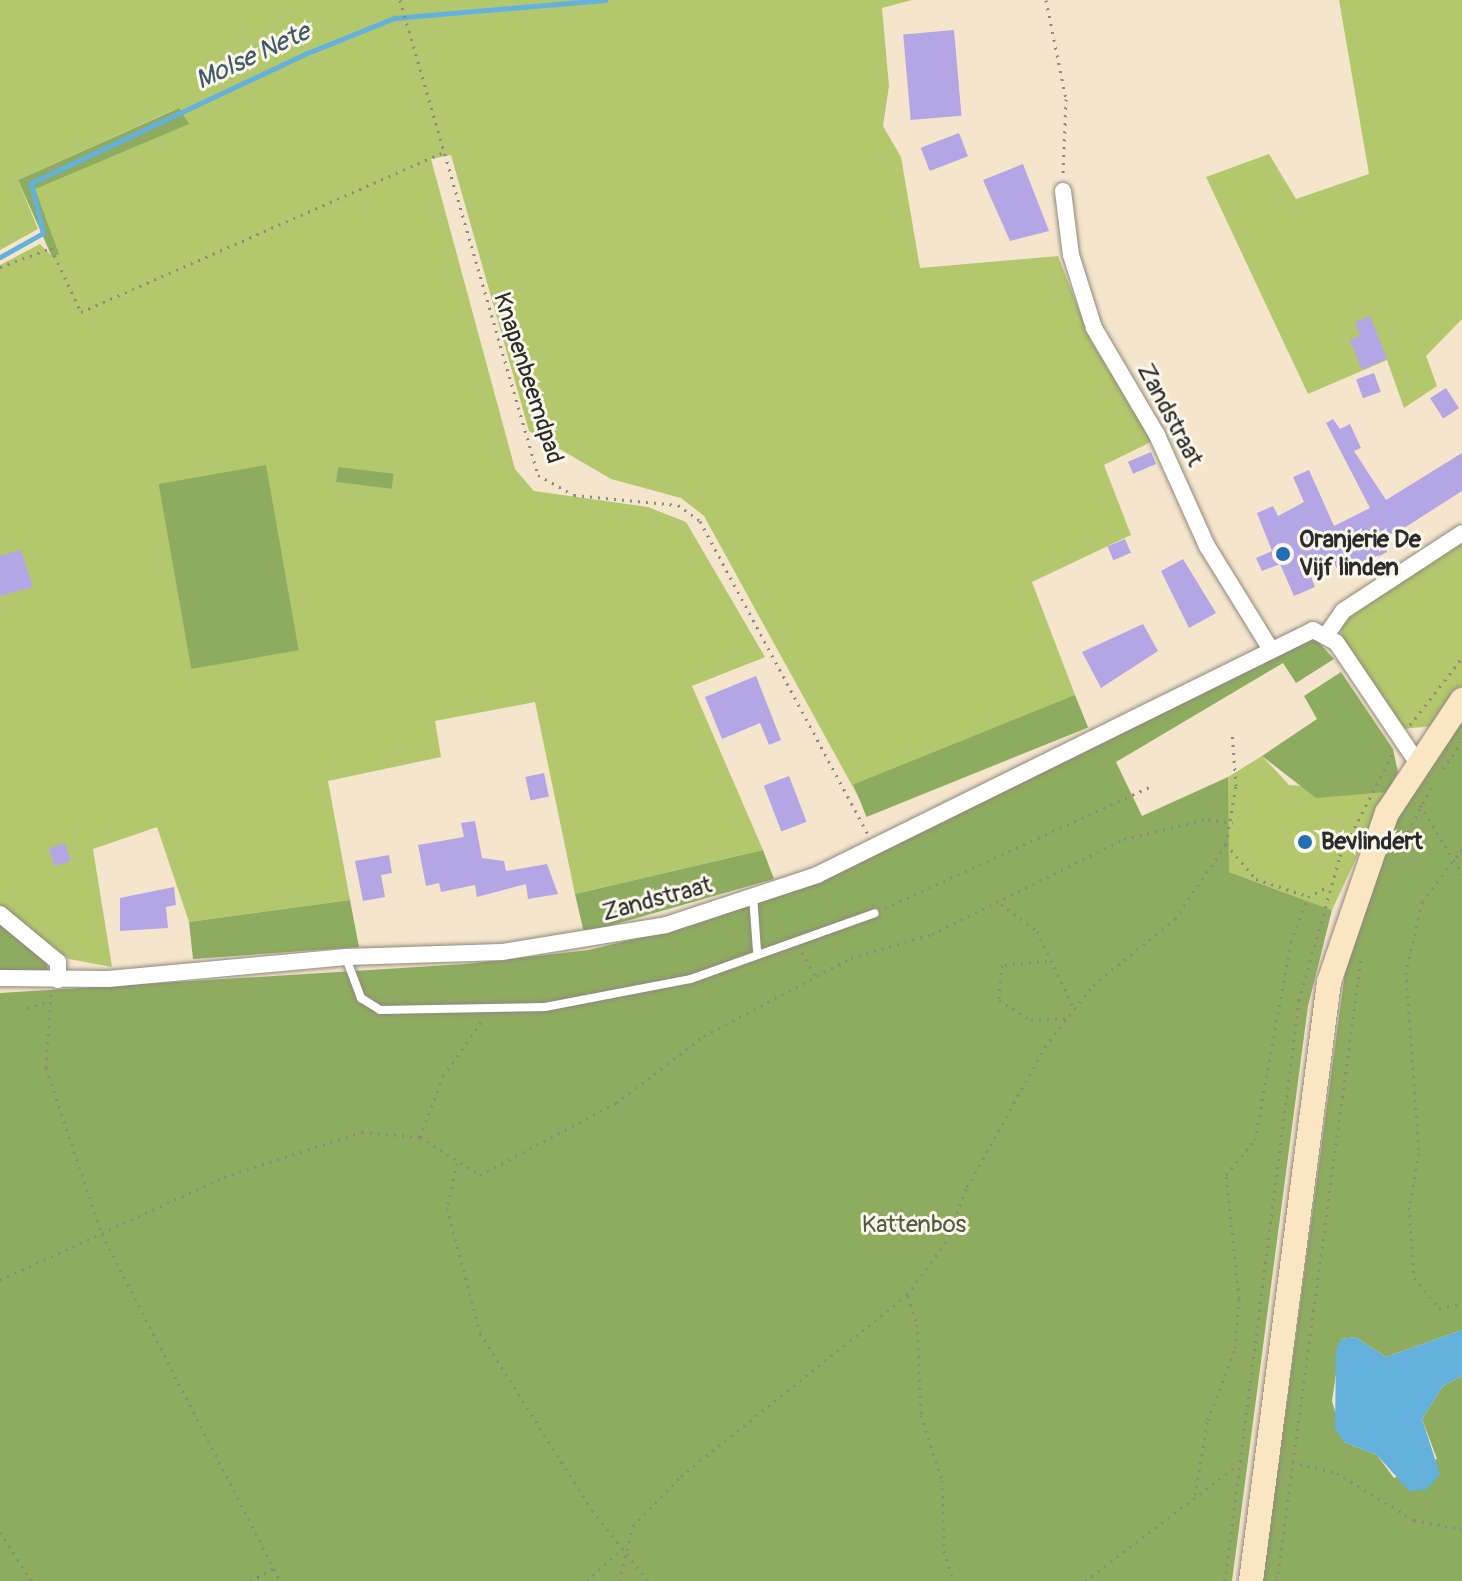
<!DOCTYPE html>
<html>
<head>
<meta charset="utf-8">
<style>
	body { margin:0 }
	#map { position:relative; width:1462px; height:1581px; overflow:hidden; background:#f5e5cd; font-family:Pangolin,sans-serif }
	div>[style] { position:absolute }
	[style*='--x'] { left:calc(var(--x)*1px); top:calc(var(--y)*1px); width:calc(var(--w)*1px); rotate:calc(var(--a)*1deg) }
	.green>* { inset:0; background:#b3c86d }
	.forest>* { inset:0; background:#8eac60; transform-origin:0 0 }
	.water>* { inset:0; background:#64b1de }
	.stream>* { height:5px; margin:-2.5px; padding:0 2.5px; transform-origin:2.5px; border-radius:2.5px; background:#64b1de }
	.building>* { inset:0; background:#b4a6e4; transform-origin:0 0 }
	.path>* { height:3px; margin-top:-1.5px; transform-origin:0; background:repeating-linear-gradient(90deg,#90887c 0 2px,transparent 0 8px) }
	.roads { filter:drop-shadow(0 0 2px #90887c) drop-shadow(0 0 2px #90887c) }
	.lane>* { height:8px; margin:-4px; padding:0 4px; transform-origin:4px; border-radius:4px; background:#fff }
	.street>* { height:16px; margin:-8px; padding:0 8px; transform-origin:8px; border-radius:8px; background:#fff }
	.secondary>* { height:24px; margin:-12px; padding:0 12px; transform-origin:12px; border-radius:12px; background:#fbe6c4 }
	.dots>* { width:22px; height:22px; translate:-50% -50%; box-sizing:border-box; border:4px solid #fbf7ec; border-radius:50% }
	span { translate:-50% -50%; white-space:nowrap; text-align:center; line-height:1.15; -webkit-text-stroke:6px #fbf7ec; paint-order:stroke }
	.street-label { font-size:24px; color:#2b2b2b }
	.poi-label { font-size:24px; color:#2b2b2b; font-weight:700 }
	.left { translate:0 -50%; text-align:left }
	.park-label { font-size:24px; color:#545a3f }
	.water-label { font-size:26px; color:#3f5a6a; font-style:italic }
</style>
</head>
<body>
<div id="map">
	<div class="green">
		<i style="clip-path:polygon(0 0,912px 0,882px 8px,889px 86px,883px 126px,901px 157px,920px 268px,1058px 256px,1091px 341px,1153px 441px,1104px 465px,1131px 535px,1032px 582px,1075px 695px,865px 809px,704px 516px,681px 498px,611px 479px,529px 431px,451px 155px,431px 159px,515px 469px,534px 491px,648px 507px,686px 522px,765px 657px,692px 686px,763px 850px,575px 894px,535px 702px,435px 721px,441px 757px,328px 781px,350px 900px,189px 922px,157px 827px,93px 849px,112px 967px,69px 959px,0 905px,0 265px,40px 244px,52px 256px,35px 189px,178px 108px,18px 180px,38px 229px,0 250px)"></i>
		<i style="clip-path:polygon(1339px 0,1462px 0,1462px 319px,1426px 356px,1437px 386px,1404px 408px,1387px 360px,1308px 394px,1206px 177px,1269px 154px,1296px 199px,1369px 174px)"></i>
		<i style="clip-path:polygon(1462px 542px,1462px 688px,1432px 726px,1403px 729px,1342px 637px,1339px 620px)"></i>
		<i style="clip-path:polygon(1262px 756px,1289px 785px,1387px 792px,1332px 910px,1229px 872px,1203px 811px,1228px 777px)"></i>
	</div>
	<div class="forest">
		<i style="clip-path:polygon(179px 108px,189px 124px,35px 189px,59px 254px,52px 257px,18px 180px)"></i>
		<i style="left:266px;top:465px;width:188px;height:109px;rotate:80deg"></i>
		<i style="left:338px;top:467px;width:56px;height:15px;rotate:7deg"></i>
		<i style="clip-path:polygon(1312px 635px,1334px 659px,1296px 683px,1283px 663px,1116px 762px,1142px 816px,1228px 777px,1229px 872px,1332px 910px,1308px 1006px,1232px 1581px,0 1581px,0 993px,465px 964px,589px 950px,702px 922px,824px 879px)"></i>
		<i style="clip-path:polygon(1341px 672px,1393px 749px,1398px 772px,1387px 792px,1316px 798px,1262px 756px,1317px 719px,1304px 696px)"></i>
		<i style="left:1075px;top:695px;width:35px;height:239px;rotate:68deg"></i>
		<i style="clip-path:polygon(1462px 714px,1462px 1330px,1386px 1357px,1355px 1337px,1341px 1339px,1332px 1401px,1344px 1442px,1377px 1455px,1394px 1478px,1437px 1459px,1422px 1419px,1443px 1386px,1462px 1376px,1462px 1581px,1263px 1581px,1349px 942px,1375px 863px,1418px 778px)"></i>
		<i style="clip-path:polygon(763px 850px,774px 879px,584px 933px,575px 894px)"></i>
		<i style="clip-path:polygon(350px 900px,359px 947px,193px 959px,189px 922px)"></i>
		<i style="clip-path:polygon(0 925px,47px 963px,48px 971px,0 970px)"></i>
	</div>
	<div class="water">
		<i style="clip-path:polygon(1462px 1330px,1462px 1376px,1443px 1386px,1422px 1419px,1440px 1474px,1426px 1490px,1409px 1491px,1377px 1455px,1344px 1442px,1335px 1429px,1336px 1350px,1341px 1339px,1355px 1337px,1386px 1357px)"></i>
	</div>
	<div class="stream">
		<i style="--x:0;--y:257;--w:49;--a:-29.2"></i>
		<i style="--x:43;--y:233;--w:51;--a:-103.5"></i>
		<i style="--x:31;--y:183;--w:308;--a:-25.2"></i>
		<i style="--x:310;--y:52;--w:91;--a:-22"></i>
		<i style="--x:394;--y:18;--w:212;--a:-4.9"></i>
	</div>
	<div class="building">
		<i style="left:954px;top:30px;width:86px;height:51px;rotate:85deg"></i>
		<i style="left:959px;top:133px;width:25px;height:41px;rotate:69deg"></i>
		<i style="clip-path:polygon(1023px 164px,1049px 231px,1010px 241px,983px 180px)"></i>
		<i style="clip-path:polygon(1370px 316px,1387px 359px,1362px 370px,1350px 340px,1360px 336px,1355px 322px)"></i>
		<i style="left:1374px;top:373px;width:20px;height:19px;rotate:70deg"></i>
		<i style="left:1446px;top:388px;width:24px;height:19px;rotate:57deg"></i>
		<i style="clip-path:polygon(1333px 419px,1340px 429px,1350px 424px,1361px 448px,1354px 451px,1386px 500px,1462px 453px,1462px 491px,1382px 542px,1387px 552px,1341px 576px,1331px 557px,1308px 569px,1315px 587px,1294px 596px,1280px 564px,1262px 571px,1256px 558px,1272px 551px,1257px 513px,1273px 506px,1278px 516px,1304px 502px,1293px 477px,1309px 470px,1334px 526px,1370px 508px,1326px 423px)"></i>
		<i style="left:1151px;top:452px;width:13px;height:25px;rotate:67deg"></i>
		<i style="left:1125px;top:539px;width:15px;height:19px;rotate:67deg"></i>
		<i style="clip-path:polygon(21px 550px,33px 587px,0 596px,0 556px)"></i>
		<i style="clip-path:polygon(1183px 559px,1216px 613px,1189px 628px,1161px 571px)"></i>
		<i style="clip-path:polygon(1143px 624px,1158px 651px,1101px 688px,1082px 652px)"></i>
		<i style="clip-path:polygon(756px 676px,781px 740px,769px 745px,760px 723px,722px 739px,705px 697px)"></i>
		<i style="left:544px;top:773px;width:24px;height:19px;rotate:78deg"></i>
		<i style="left:789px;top:776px;width:49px;height:27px;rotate:69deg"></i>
		<i style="clip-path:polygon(475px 821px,482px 858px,504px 861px,506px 871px,547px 864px,558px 894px,528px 899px,526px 884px,477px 897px,475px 885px,441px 892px,439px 883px,426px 886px,418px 845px,464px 837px,461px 823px)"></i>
		<i style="left:65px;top:843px;width:19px;height:17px;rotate:72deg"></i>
		<i style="clip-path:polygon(389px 855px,392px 873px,381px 875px,385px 897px,363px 901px,355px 861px)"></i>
		<i style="clip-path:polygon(174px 887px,176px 905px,166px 907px,168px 928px,120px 931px,120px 898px)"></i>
	</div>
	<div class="path">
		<i style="--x:400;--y:0;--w:495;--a:73.8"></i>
		<i style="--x:538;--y:475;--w:41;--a:29.1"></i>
		<i style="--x:574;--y:495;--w:104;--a:5.5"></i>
		<i style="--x:678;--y:505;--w:27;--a:36"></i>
		<i style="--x:700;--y:521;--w:355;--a:61.8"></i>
		<i style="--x:1046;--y:0;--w:101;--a:78.6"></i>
		<i style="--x:1066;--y:99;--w:75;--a:92.3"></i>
		<i style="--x:0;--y:267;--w:54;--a:-20.4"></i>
		<i style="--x:51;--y:248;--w:71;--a:64.9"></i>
		<i style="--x:81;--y:312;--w:394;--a:-23.8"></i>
		<i style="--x:1410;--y:725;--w:85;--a:-52.2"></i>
		<i style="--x:1443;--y:769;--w:33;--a:-55"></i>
		<i style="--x:1420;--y:805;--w:81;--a:58.7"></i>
		<i style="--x:1226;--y:844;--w:46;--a:49.4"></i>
		<i style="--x:1256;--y:879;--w:54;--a:18.4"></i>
		<i style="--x:1462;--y:849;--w:66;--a:127"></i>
		<i style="--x:1422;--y:902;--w:72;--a:102.9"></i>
		<i style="--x:1406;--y:972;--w:181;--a:85.9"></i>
		<i style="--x:1419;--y:1153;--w:55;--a:100.5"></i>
		<i style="--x:1409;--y:1207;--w:71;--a:86"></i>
		<i style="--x:1414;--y:1278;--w:39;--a:50"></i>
		<i style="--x:1439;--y:1308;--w:24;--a:-12"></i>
		<i style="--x:1397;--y:853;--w:76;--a:-62.4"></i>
		<i style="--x:1001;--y:904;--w:45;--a:36.9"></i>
		<i style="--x:1037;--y:931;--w:86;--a:64.6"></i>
		<i style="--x:885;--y:908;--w:290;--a:-24.6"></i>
		<i style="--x:802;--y:952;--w:29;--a:61"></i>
		<i style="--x:1047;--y:961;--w:45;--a:174.9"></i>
		<i style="--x:1002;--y:965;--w:35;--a:95"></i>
		<i style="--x:999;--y:1000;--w:38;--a:32"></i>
		<i style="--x:1031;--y:1020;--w:37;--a:-3"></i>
		<i style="--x:51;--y:994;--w:74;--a:93.9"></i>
		<i style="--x:46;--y:1068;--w:175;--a:71.4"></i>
		<i style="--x:102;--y:1234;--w:390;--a:62.8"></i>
		<i style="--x:27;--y:1008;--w:21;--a:-17"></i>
		<i style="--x:420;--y:1137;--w:65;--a:-69.3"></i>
		<i style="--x:443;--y:1076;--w:67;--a:-54.7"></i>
		<i style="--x:457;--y:1163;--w:46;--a:102.5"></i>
		<i style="--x:447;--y:1208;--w:129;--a:75.2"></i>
		<i style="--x:480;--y:1333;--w:209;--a:57.7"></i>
		<i style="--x:592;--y:1510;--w:90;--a:51.7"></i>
		<i style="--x:0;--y:1280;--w:247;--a:-24.7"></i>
		<i style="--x:224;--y:1177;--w:145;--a:-18.1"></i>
		<i style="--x:362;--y:1132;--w:58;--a:4.9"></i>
		<i style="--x:420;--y:1137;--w:71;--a:32.3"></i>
		<i style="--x:480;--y:1175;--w:154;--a:-27.9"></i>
		<i style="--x:616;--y:1103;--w:111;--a:-37.3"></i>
		<i style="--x:704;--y:1036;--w:166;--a:-28"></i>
		<i style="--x:851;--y:958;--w:84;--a:-16.5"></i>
		<i style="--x:932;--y:934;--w:214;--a:-26.3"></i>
		<i style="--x:1124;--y:839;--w:86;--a:-13.4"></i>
		<i style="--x:1208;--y:819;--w:25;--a:9"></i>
		<i style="--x:908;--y:1296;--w:29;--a:72"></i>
		<i style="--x:917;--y:1324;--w:91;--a:87.5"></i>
		<i style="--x:921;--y:1415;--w:68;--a:72.1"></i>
		<i style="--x:942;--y:1480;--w:71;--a:88.4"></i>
		<i style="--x:944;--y:1551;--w:31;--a:73"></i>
		<i style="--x:1292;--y:1462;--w:46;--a:13.7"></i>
		<i style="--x:1337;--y:1473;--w:90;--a:31.4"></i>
		<i style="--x:1414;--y:1520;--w:49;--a:10.6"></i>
		<i style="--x:1195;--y:1495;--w:76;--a:-80.2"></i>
		<i style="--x:1208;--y:1420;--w:77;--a:-69.4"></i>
		<i style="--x:1235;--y:1348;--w:50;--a:-85.4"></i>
		<i style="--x:1239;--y:1298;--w:124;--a:-96"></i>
		<i style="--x:1226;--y:1175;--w:45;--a:-50.4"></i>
		<i style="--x:1255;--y:1140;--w:201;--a:-79.7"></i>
		<i style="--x:1291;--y:942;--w:48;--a:-69.3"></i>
		<i style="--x:1308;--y:897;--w:21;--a:-28"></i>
		<i style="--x:0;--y:1532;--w:59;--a:56.9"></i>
		<i style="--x:250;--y:1581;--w:26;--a:-29"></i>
		<i style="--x:587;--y:1581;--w:49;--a:-42.5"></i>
		<i style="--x:619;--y:1581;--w:57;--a:-75.7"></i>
		<i style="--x:633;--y:1526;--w:69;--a:-46.2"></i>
		<i style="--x:681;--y:1476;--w:290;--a:-38.7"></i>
		<i style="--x:907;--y:1295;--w:64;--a:-53.8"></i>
		<i style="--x:945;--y:1243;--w:60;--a:-68.6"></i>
		<i style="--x:967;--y:1187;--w:160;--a:-60.9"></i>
		<i style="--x:1045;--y:1047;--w:78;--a:-52.3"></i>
		<i style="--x:1093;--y:985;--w:105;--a:-38.8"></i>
		<i style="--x:1175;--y:919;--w:91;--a:-55.8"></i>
		<i style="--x:1226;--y:844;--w:59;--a:-80.2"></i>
		<i style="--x:1236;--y:786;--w:54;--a:-94.2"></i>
		<i style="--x:1085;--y:1581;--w:192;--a:-37.2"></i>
		<i style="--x:1225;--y:1581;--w:586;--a:-82.74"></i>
		<i style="--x:1299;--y:1000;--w:150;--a:-74.1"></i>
		<i style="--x:1340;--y:856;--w:114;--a:-62.8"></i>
		<i style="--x:1277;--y:1581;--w:628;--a:-82.31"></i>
	</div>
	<div class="roads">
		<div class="lane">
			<i style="--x:753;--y:896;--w:54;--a:85.8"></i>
			<i style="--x:346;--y:958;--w:43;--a:69.4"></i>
			<i style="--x:361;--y:998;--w:22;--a:32"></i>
			<i style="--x:380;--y:1010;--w:165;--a:-1"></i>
			<i style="--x:545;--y:1007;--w:149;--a:-10.9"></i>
			<i style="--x:691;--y:979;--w:195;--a:-19.7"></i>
		</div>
		<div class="street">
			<i style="--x:1063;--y:191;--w:64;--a:82.9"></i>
			<i style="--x:1071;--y:255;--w:77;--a:72.5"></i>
			<i style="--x:1094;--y:328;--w:124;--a:59.5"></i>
			<i style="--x:1157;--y:435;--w:122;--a:65.8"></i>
			<i style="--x:1207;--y:546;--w:120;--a:58.3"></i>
			<i style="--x:1327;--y:634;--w:28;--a:-55"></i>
			<i style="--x:1343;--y:611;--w:142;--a:-33.2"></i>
			<i style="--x:0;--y:914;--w:75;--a:39.6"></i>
			<i style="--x:58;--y:962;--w:18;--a:90"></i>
			<i style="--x:0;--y:978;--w:108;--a:0.5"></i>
			<i style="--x:108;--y:979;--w:239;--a:-5.3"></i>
			<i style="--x:346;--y:957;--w:156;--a:-1.8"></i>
			<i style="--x:502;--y:952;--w:166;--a:-9.3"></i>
			<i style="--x:666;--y:925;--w:159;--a:-18.3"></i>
			<i style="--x:817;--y:875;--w:553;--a:-26.29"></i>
			<i style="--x:1313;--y:630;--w:26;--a:28"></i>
			<i style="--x:1336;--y:642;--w:145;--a:56"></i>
		</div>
		<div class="secondary">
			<i style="--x:1251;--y:1581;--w:604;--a:-82.58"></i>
			<i style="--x:1329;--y:982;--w:179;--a:-71.1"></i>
			<i style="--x:1387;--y:813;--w:136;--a:-56.4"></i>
		</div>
	</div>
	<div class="dots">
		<i style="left:1283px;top:554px;background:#1f6fb2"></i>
		<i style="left:1305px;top:842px;background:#1f6fb2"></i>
	</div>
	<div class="street-label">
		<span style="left:528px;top:378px;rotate:72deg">Knapenbeemdpad</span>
		<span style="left:1170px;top:415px;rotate:62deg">Zandstraat</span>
		<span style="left:657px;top:899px;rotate:-15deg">Zandstraat</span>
	</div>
	<div class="poi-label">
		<span class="left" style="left:1299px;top:554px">Oranjerie De<br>Vijf linden</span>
		<span class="left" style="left:1321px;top:842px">Bevlindert</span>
	</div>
	<div class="park-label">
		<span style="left:914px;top:1225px">Kattenbos</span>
	</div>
	<div class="water-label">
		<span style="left:253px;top:57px;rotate:-25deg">Molse Nete</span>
	</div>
</div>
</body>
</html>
